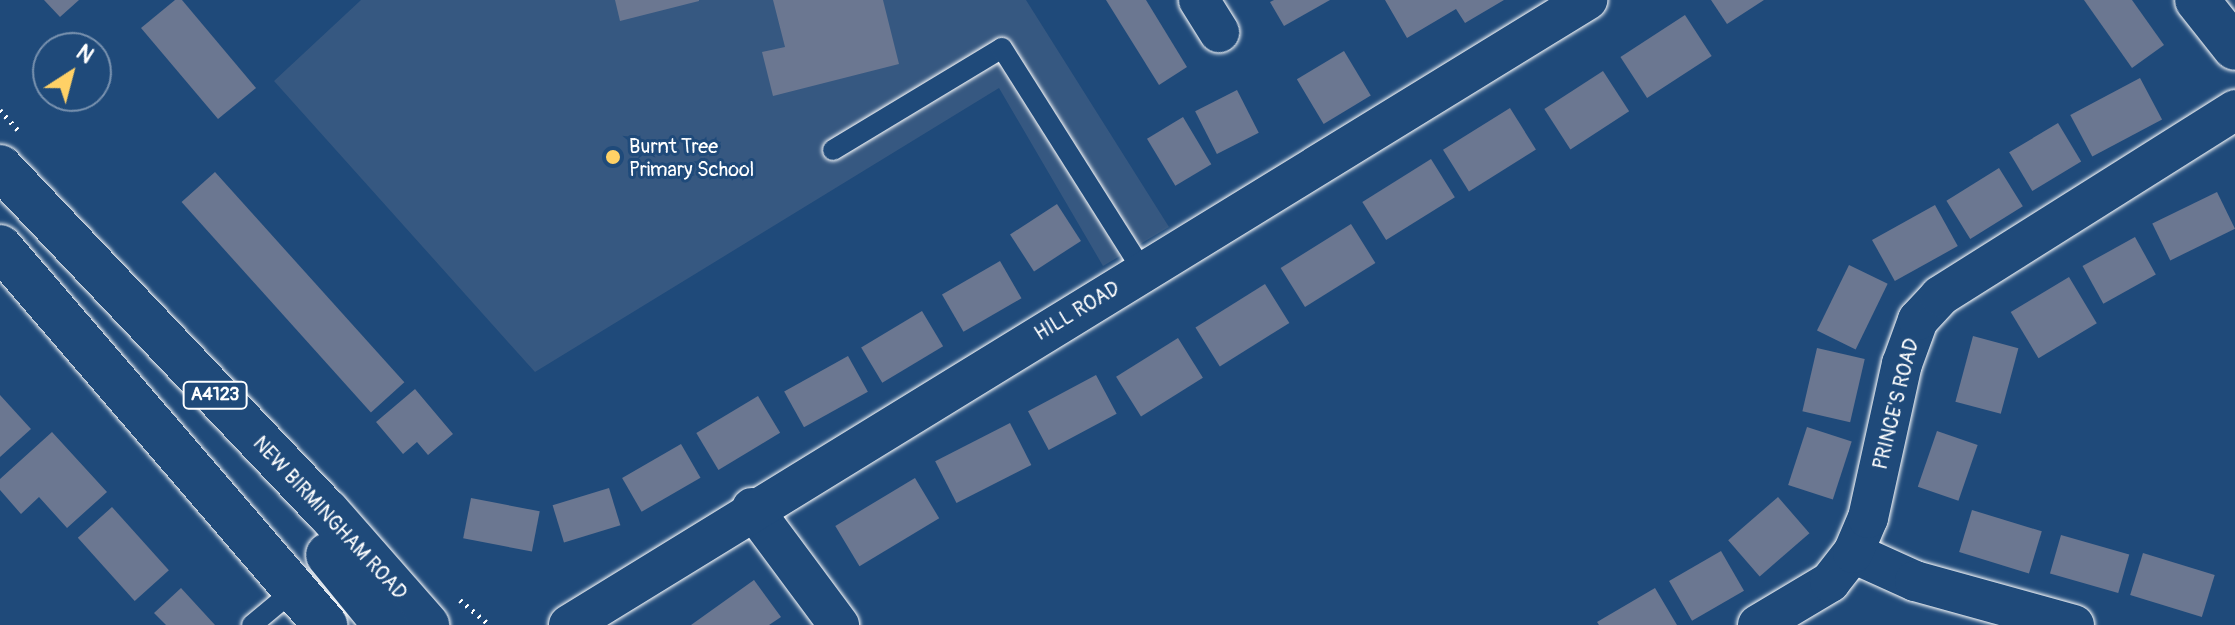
<!DOCTYPE html>
<html>
<head>
<meta charset="utf-8">
<style>
	body { margin:0 }
	#map { position:relative; width:2235px; height:625px; overflow:hidden; background:#1f4a7a; font-family:Pangolin,sans-serif }
	div>[style] { position:absolute }
	[style*='--x'] { left:calc(var(--x)*1px); top:calc(var(--y)*1px); width:calc(var(--w)*1px); rotate:calc(var(--a)*1deg) }
	.built>* { inset:0; background:#365881 }
	.building>* { inset:0; background:#6b7791; transform-origin:0 0 }
	.path>* { height:5px; margin-top:-2.5px; transform-origin:0; background:repeating-linear-gradient(90deg,#fff 0 2px,transparent 0 8px) }
	.roads { filter:drop-shadow(0 0 2px #fff) drop-shadow(0 0 2px #fff) }
	.lane>* { height:20px; margin:-10px; padding:0 10px; transform-origin:10px; border-radius:10px; background:#1f4a7a }
	.street>* { height:40px; margin:-20px; padding:0 20px; transform-origin:20px; border-radius:20px; background:#1f4a7a }
	.primary>* { height:44px; margin:-22px; padding:0 22px; transform-origin:22px; border-radius:22px; background:#1f4a7a }
	.highway>* { height:44px; margin:-22px; padding:0 22px; transform-origin:22px; border-radius:22px; background:#1f4a7a }
	.dots>* { width:22px; height:22px; translate:-50% -50%; box-sizing:border-box; border:4px solid #1f4a7a; border-radius:50% }
	span { translate:-50% -50%; white-space:nowrap; text-align:center; line-height:1.15; -webkit-text-stroke:6px #1f4a7a; paint-order:stroke }
	.shield-label span { padding:2px 6px; background:#1f4a7a; border:2px solid; border-radius:6px; -webkit-text-stroke-width:0 }
	.shield-label { font-size:18px; color:#fff; font-weight:700 }
	.poi-label { font-size:20px; color:#fff }
	.left { translate:0 -50%; text-align:left }
	.street-label { font-size:20px; color:#fff }
	.north { position:absolute; left:32px; top:32px; width:80px; height:80px; box-sizing:border-box; background:#1f4a7a; border:2px solid #7992af; border-radius:50%; rotate:36deg; font-size:22px; font-weight:700; line-height:32px; text-align:center; color:#fff }
	.north::after { content:''; display:block; margin:auto; width:28px; height:36px; background:#ffd166; clip-path:polygon(50% 0,100% 100%,50% 72%,0 100%) }
</style>
</head>
<body>
<div id="map">
	<div class="built">
		<i style="clip-path:polygon(361px 0,1026px 0,1169px 227px,1103px 266px,999px 88px,535px 372px,274px 81px)"></i>
	</div>
	<div class="building">
		<i style="clip-path:polygon(44px 0,79px 0,60px 17px)"></i>
		<i style="clip-path:polygon(175px 0,182px 0,256px 88px,218px 119px,141px 28px)"></i>
		<i style="clip-path:polygon(615px 0,699px 0,699px 1px,620px 21px)"></i>
		<i style="clip-path:polygon(773px 0,883px 0,899px 64px,773px 96px,762px 52px,785px 47px)"></i>
		<i style="clip-path:polygon(1106px 0,1146px 0,1187px 67px,1159px 85px)"></i>
		<i style="clip-path:polygon(1330px 0,1284px 26px,1270px 2px,1274px 0)"></i>
		<i style="clip-path:polygon(1385px 0,1504px 0,1465px 23px,1456px 9px,1407px 38px)"></i>
		<i style="clip-path:polygon(1711px 0,1764px 0,1727px 24px)"></i>
		<i style="clip-path:polygon(2084px 0,2132px 0,2164px 45px,2132px 68px)"></i>
		<i style="left:1685px;top:15px;width:49px;height:77px;rotate:57deg"></i>
		<i style="left:1344px;top:51px;width:52px;height:55px;rotate:59deg"></i>
		<i style="left:1603px;top:71px;width:48px;height:70px;rotate:57deg"></i>
		<i style="left:2140px;top:78px;width:47px;height:79px;rotate:62deg"></i>
		<i style="left:1237px;top:90px;width:48px;height:47px;rotate:63deg"></i>
		<i style="left:1510px;top:108px;width:49px;height:79px;rotate:58deg"></i>
		<i style="left:1183px;top:117px;width:55px;height:42px;rotate:59deg"></i>
		<i style="left:2058px;top:123px;width:45px;height:57px;rotate:59deg"></i>
		<i style="left:1431px;top:159px;width:45px;height:81px;rotate:58deg"></i>
		<i style="left:1999px;top:168px;width:45px;height:62px;rotate:58deg"></i>
		<i style="left:215px;top:172px;width:283px;height:45px;rotate:48deg"></i>
		<i style="left:2217px;top:192px;width:41px;height:72px;rotate:64deg"></i>
		<i style="left:1057px;top:204px;width:44px;height:56px;rotate:57deg"></i>
		<i style="left:1935px;top:205px;width:47px;height:72px;rotate:61deg"></i>
		<i style="left:1351px;top:224px;width:46px;height:83px;rotate:58deg"></i>
		<i style="left:2135px;top:237px;width:43px;height:60px;rotate:61deg"></i>
		<i style="left:1000px;top:261px;width:43px;height:67px;rotate:60deg"></i>
		<i style="left:1849px;top:265px;width:43px;height:73px;rotate:26deg"></i>
		<i style="left:2069px;top:277px;width:54px;height:68px;rotate:59deg"></i>
		<i style="left:1265px;top:284px;width:46px;height:82px;rotate:58deg"></i>
		<i style="left:922px;top:311px;width:41px;height:71px;rotate:59deg"></i>
		<i style="left:1973px;top:336px;width:47px;height:68px;rotate:15deg"></i>
		<i style="left:1178px;top:338px;width:47px;height:73px;rotate:58deg"></i>
		<i style="left:1817px;top:348px;width:49px;height:65px;rotate:13deg"></i>
		<i style="left:848px;top:356px;width:41px;height:73px;rotate:61deg"></i>
		<i style="left:1096px;top:375px;width:44px;height:77px;rotate:62deg"></i>
		<i style="clip-path:polygon(415px 389px,453px 434px,428px 455px,417px 442px,403px 454px,376px 422px)"></i>
		<i style="clip-path:polygon(0 395px,31px 429px,0 457px)"></i>
		<i style="left:758px;top:396px;width:43px;height:72px;rotate:59deg"></i>
		<i style="left:1010px;top:423px;width:47px;height:84px;rotate:63deg"></i>
		<i style="left:1807px;top:427px;width:47px;height:61px;rotate:18deg"></i>
		<i style="left:1937px;top:431px;width:43px;height:59px;rotate:19deg"></i>
		<i style="clip-path:polygon(52px 432px,107px 492px,67px 528px,39px 497px,21px 514px,0 490px,0 479px)"></i>
		<i style="left:681px;top:444px;width:39px;height:68px;rotate:60deg"></i>
		<i style="left:915px;top:478px;width:47px;height:93px;rotate:59deg"></i>
		<i style="left:609px;top:488px;width:39px;height:59px;rotate:73deg"></i>
		<i style="left:1778px;top:497px;width:48px;height:66px;rotate:49deg"></i>
		<i style="left:471px;top:498px;width:70px;height:41px;rotate:11deg"></i>
		<i style="left:112px;top:507px;width:85px;height:46px;rotate:48deg"></i>
		<i style="left:1972px;top:510px;width:73px;height:44px;rotate:17deg"></i>
		<i style="left:2061px;top:535px;width:71px;height:40px;rotate:16deg"></i>
		<i style="left:1721px;top:551px;width:46px;height:60px;rotate:60deg"></i>
		<i style="left:2143px;top:553px;width:75px;height:44px;rotate:17deg"></i>
		<i style="clip-path:polygon(754px 580px,781px 617px,769px 625px,691px 625px)"></i>
		<i style="clip-path:polygon(181px 588px,215px 625px,166px 625px,154px 613px)"></i>
		<i style="clip-path:polygon(1655px 588px,1677px 625px,1599px 625px,1597px 622px)"></i>
	</div>
	<div class="path">
		<i style="--x:0;--y:110;--w:27;--a:48"></i>
		<i style="--x:460;--y:600;--w:39;--a:40"></i>
	</div>
	<div class="roads">
		<div class="lane">
			<i style="--x:833;--y:150;--w:197;--a:-31.1"></i>
			<i style="--x:1002;--y:48;--w:264;--a:57.7"></i>
			<i style="--x:252;--y:625;--w:55;--a:-39.8"></i>
		</div>
		<div class="street">
			<i style="--x:1199;--y:0;--w:38;--a:58"></i>
			<i style="--x:752;--y:508;--w:146;--a:53.4"></i>
			<i style="--x:1853;--y:553;--w:68;--a:24.3"></i>
			<i style="--x:1915;--y:581;--w:165;--a:15.5"></i>
			<i style="--x:569;--y:625;--w:1195;--a:-31.55"></i>
			<i style="--x:1758;--y:625;--w:84;--a:-30.8"></i>
			<i style="--x:1830;--y:582;--w:37;--a:-52"></i>
			<i style="--x:1853;--y:553;--w:38;--a:-67"></i>
			<i style="--x:1868;--y:518;--w:158;--a:-77.6"></i>
			<i style="--x:1902;--y:364;--w:47;--a:-70"></i>
			<i style="--x:1918;--y:320;--w:33;--a:-47"></i>
			<i style="--x:1940;--y:296;--w:349;--a:-32.2"></i>
		</div>
		<div class="primary">
			<i style="--x:2197;--y:0;--w:61;--a:51.6"></i>
		</div>
		<div class="highway">
			<i style="--x:0;--y:167;--w:475;--a:46.5"></i>
			<i style="--x:327;--y:511;--w:152;--a:48.7"></i>
			<i style="--x:0;--y:247;--w:499;--a:49.3"></i>
			<i style="--x:328;--y:555;--w:90;--a:50.8"></i>
		</div>
	</div>
	<div class="dots">
		<i style="left:613px;top:157px;background:#ffd166"></i>
	</div>
	<div class="shield-label">
		<span style="left:215px;top:395px">A4123</span>
	</div>
	<div class="poi-label">
		<span class="left" style="left:629px;top:158px">Burnt Tree<br>Primary School</span>
	</div>
	<div class="street-label">
		<span style="left:1077px;top:311px;rotate:-31deg">HILL ROAD</span>
		<span style="left:1896px;top:404px;rotate:-76deg">PRINCE'S ROAD</span>
		<span style="left:330px;top:518px;rotate:47deg">NEW BIRMINGHAM ROAD</span>
	</div>
	<div class="north">N</div>
</div>
</body>
</html>
